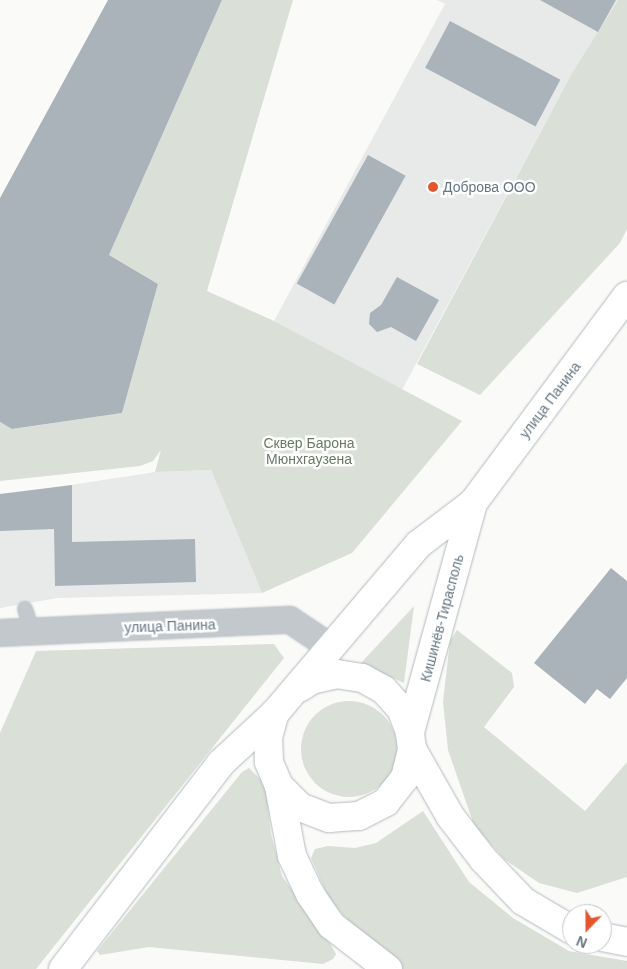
<!DOCTYPE html>
<html>
<head>
<meta charset="utf-8">
<style>
	body { margin:0 }
	#map { position:relative; width:627px; height:969px; overflow:hidden; background:#fafaf8; font-family:Helvetica,sans-serif }
	div>[style] { position:absolute }
	[style*='--x'] { left:calc(var(--x)*1px); top:calc(var(--y)*1px); width:calc(var(--w)*1px); rotate:calc(var(--a)*1deg) }
	.built>* { inset:0; background:#e8e9e9 }
	.green>* { inset:0; background:#dadfd7 }
	.round { border-radius:50% }
	.building>* { inset:0; background:#aab3b9; transform-origin:0 0 }
	.roads { filter:drop-shadow(0 0 1px #b3babf) drop-shadow(0 0 1px #b3babf) }
	.lane>* { height:14px; margin:-7px; padding:0 7px; transform-origin:7px; border-radius:7px; background:#c3c8cc }
	.street>* { height:26px; margin:-13px; padding:0 13px; transform-origin:13px; border-radius:13px; background:#c3c8cc }
	.secondary>* { height:28px; margin:-14px; padding:0 14px; transform-origin:14px; border-radius:14px; background:#fff }
	.primary>* { height:28px; margin:-14px; padding:0 14px; transform-origin:14px; border-radius:14px; background:#fff }
	.dots>* { width:14px; height:14px; translate:-50% -50%; box-sizing:border-box; border:2px solid #fff; border-radius:50% }
	span { translate:-50% -50%; white-space:nowrap; text-align:center; line-height:1.15; -webkit-text-stroke:5px #fff; paint-order:stroke }
	.poi-label { font-size:14px; color:#657683 }
	.left { translate:0 -50%; text-align:left }
	.street-label { font-size:14px; color:#657683 }
	.park-label { font-size:14px; color:#687a64 }
	.north { position:absolute; left:562px; top:904px; width:50px; height:50px; box-sizing:border-box; background:#fff; border:1px solid #c1c8cd; border-radius:50%; rotate:202deg; font-size:14px; font-weight:700; line-height:20px; text-align:center; color:#657683 }
	.north::after { content:''; display:block; margin:auto; width:18px; height:22px; background:#e4572e; clip-path:polygon(50% 0,100% 100%,50% 72%,0 100%) }
</style>
</head>
<body>
<div id="map">
	<div class="built">
		<i style="clip-path:polygon(437px 0,618px 0,572px 73px,402px 390px,274px 321px,445px 4px)"></i>
		<i style="clip-path:polygon(211px 470px,262px 593px,58px 598px,0 608px,0 496px,155px 472px)"></i>
	</div>
	<div class="green">
		<i style="clip-path:polygon(222px 0,293px 0,207px 291px,274px 321px,462px 421px,352px 553px,262px 593px,211px 470px,155px 472px,161px 450px,153px 461px,140px 466px,0 481px,0 422px,13px 429px,122px 413px,158px 284px,109px 255px)"></i>
		<i style="clip-path:polygon(618px 0,627px 0,627px 229px,620px 243px,480px 395px,417px 364px,572px 73px)"></i>
		<i style="clip-path:polygon(414px 606px,404px 683px,361px 663px)"></i>
		<i style="clip-path:polygon(457px 630px,512px 673px,514px 687px,484px 727px,585px 811px,627px 762px,627px 877px,577px 893px,539px 883px,504px 859px,474px 825px,448px 750px,443px 702px,450px 641px)"></i>
		<i style="clip-path:polygon(274px 644px,284px 658px,36px 969px,0 969px,0 733px,36px 651px)"></i>
		<i class="round" style="left:301px;top:701px;width:96px;height:96px"></i>
		<i style="clip-path:polygon(249px 768px,265px 784px,271px 834px,282px 876px,331px 945px,336px 954px,333px 959px,323px 964px,149px 947px,100px 955px,97px 951px,242px 772px)"></i>
		<i style="clip-path:polygon(423px 811px,469px 882px,513px 918px,569px 951px,627px 961px,627px 969px,402px 969px,378px 955px,329px 899px,311px 858px,315px 849px,328px 846px,355px 848px,376px 843px)"></i>
	</div>
	<div class="building">
		<i style="clip-path:polygon(108px 0,222px 0,109px 255px,158px 284px,122px 413px,12px 429px,0 422px,0 198px)"></i>
		<i style="clip-path:polygon(540px 0,616px 0,598px 32px)"></i>
		<i style="left:450px;top:21px;width:125px;height:53px;rotate:28deg"></i>
		<i style="left:368px;top:155px;width:43px;height:147px;rotate:29deg"></i>
		<i style="clip-path:polygon(397px 277px,439px 300px,416px 341px,391px 327px,377px 332px,369px 324px,370px 313px,381px 305px)"></i>
		<i style="clip-path:polygon(72px 485px,72px 542px,195px 539px,196px 582px,55px 586px,54px 529px,0 531px,0 494px)"></i>
		<i style="clip-path:polygon(611px 568px,627px 581px,627px 678px,610px 699px,597px 689px,585px 704px,534px 663px)"></i>
	</div>
	<div class="roads">
		<div class="lane">
			<i style="--x:25;--y:609;--w:23;--a:72"></i>
		</div>
		<div class="street">
			<i style="--x:0;--y:633;--w:290;--a:-2.6"></i>
			<i style="--x:290;--y:620;--w:50;--a:33.7"></i>
		</div>
		<div class="secondary">
			<i style="--x:63;--y:969;--w:260;--a:-52.5"></i>
			<i style="--x:221;--y:763;--w:74;--a:-42.8"></i>
		</div>
		<div class="primary">
			<i style="--x:410;--y:732;--w:238;--a:-74.6"></i>
			<i style="--x:412;--y:749;--w:77;--a:60.4"></i>
			<i style="--x:450;--y:816;--w:54;--a:52.5"></i>
			<i style="--x:483;--y:859;--w:58;--a:46.4"></i>
			<i style="--x:523;--y:901;--w:57;--a:30.6"></i>
			<i style="--x:279;--y:786;--w:30;--a:45"></i>
			<i style="--x:300;--y:807;--w:31;--a:21"></i>
			<i style="--x:329;--y:818;--w:30;--a:-4"></i>
			<i style="--x:359;--y:816;--w:30;--a:-27"></i>
			<i style="--x:386;--y:802;--w:31;--a:-52"></i>
			<i style="--x:405;--y:778;--w:30;--a:-76"></i>
			<i style="--x:412;--y:749;--w:17;--a:-97"></i>
			<i style="--x:410;--y:732;--w:25;--a:-111"></i>
			<i style="--x:401;--y:709;--w:25;--a:-132"></i>
			<i style="--x:384;--y:690;--w:25;--a:-151"></i>
			<i style="--x:362;--y:678;--w:25;--a:-171"></i>
			<i style="--x:337;--y:674;--w:26;--a:167"></i>
			<i style="--x:312;--y:680;--w:15;--a:148"></i>
			<i style="--x:602;--y:937;--w:25;--a:11"></i>
			<i style="--x:388;--y:969;--w:72;--a:-142.3"></i>
			<i style="--x:331;--y:925;--w:37;--a:-124"></i>
			<i style="--x:310;--y:894;--w:42;--a:-115.3"></i>
			<i style="--x:292;--y:856;--w:71;--a:-100.5"></i>
			<i style="--x:279;--y:786;--w:26;--a:-113"></i>
			<i style="--x:269;--y:762;--w:25;--a:-92"></i>
			<i style="--x:268;--y:737;--w:25;--a:-74"></i>
			<i style="--x:275;--y:713;--w:222;--a:-49.6"></i>
			<i style="--x:419;--y:544;--w:68;--a:-37.2"></i>
			<i style="--x:473;--y:503;--w:258;--a:-53.4"></i>
		</div>
	</div>
	<div class="dots">
		<i style="left:433px;top:187px;background:#e4572e"></i>
	</div>
	<div class="poi-label">
		<span class="left" style="left:443px;top:187px">Доброва ООО</span>
	</div>
	<div class="street-label">
		<span style="left:550px;top:400px;rotate:-53deg">улица Панина</span>
		<span style="left:442px;top:618px;rotate:-75deg">Кишинёв-Тирасполь</span>
		<span style="left:170px;top:626px;rotate:-2deg">улица Панина</span>
	</div>
	<div class="park-label">
		<span style="left:309px;top:451px">Сквер Барона<br>Мюнхгаузена</span>
	</div>
	<div class="north">N</div>
</div>
</body>
</html>
